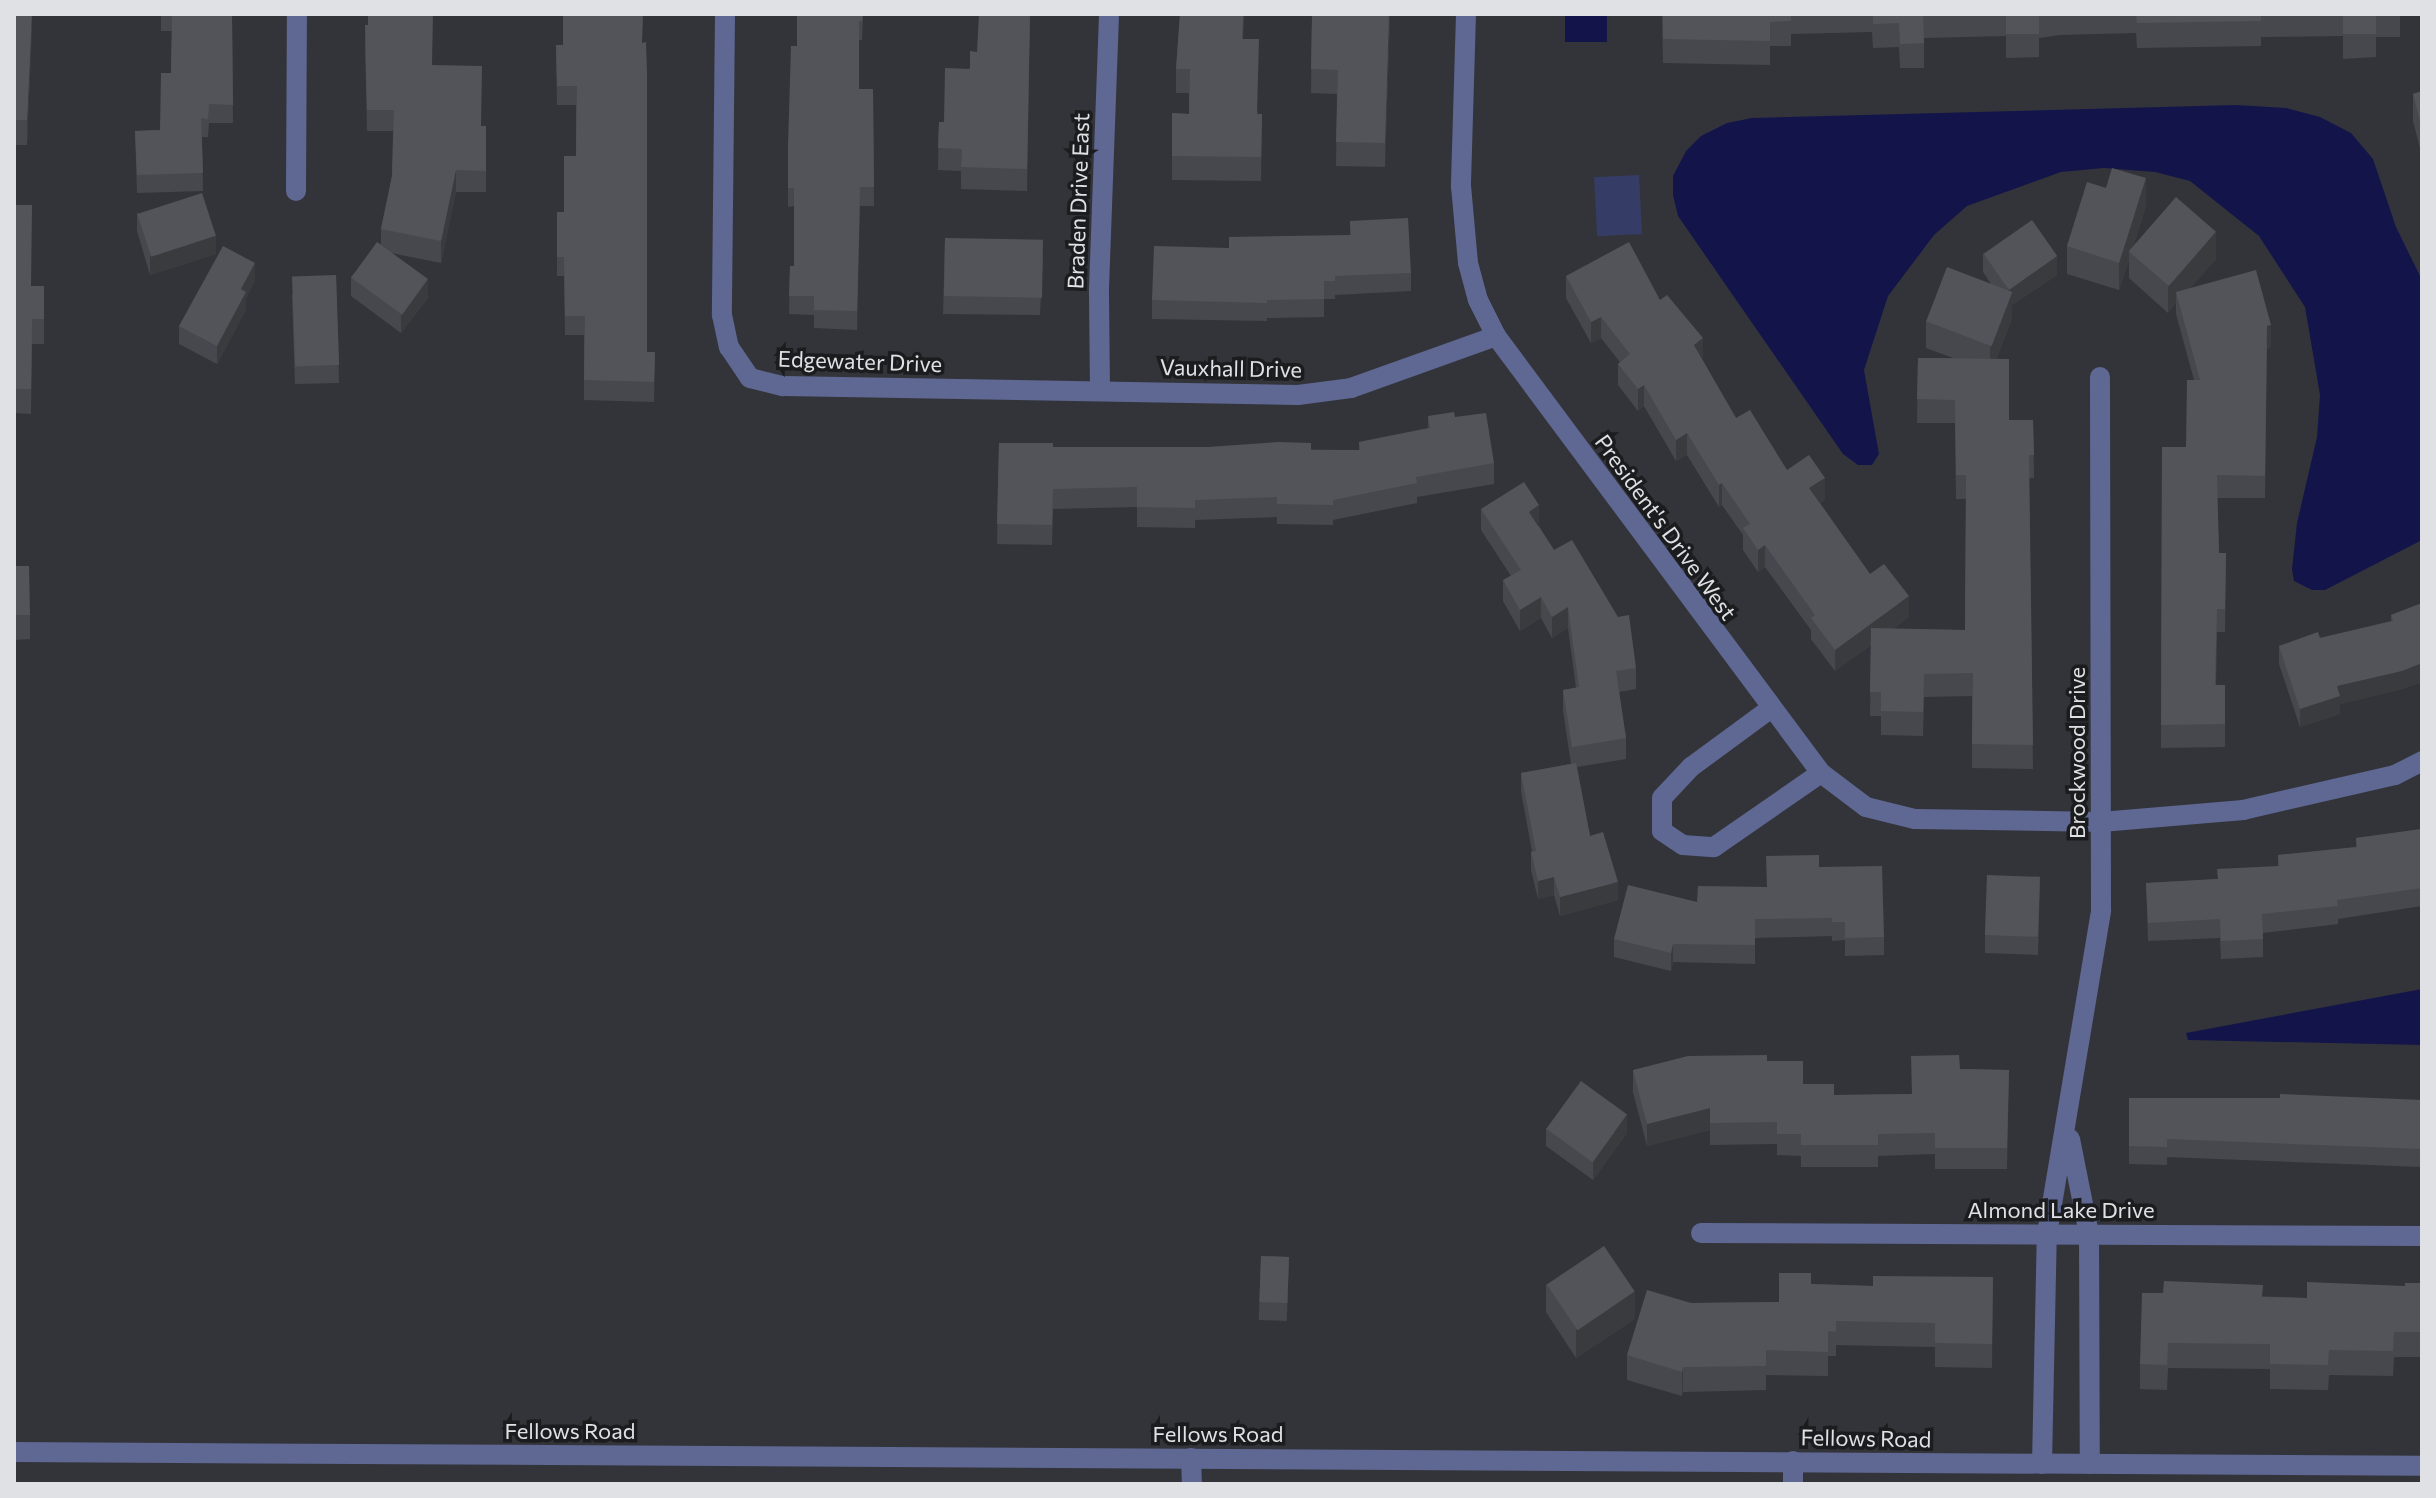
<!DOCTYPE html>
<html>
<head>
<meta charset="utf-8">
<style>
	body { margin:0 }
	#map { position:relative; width:2436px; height:1498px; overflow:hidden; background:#33343a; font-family:Commissioner,sans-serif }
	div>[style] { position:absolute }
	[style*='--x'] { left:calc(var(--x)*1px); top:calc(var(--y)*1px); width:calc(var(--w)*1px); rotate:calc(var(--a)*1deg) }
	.green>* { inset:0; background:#353d66; transform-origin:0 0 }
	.water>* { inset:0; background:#13154a; transform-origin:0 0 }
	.minor>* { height:20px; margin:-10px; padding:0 10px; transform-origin:10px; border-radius:10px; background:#5e6893 }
	.wall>* { inset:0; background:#47484d; transform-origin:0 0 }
	.shaded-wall>* { inset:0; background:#3a3b3f }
	.building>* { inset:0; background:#53545a; transform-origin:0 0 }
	span { translate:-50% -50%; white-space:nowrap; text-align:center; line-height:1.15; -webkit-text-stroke:7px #1b1c1e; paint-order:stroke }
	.street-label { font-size:22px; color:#e0e1e4 }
	.frame { position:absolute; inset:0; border:16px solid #e0e1e4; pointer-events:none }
</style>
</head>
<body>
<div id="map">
	<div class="green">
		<i style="left:1639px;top:175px;width:59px;height:45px;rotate:87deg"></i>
	</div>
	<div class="water">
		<i style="left:1565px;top:14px;width:42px;height:28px"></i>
		<i style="clip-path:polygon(2236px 105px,2286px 108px,2320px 117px,2351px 133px,2373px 159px,2396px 227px,2422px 280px,2422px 540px,2325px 590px,2312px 590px,2294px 581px,2292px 569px,2297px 523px,2317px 437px,2320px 395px,2305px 307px,2259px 236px,2190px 181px,2155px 172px,2104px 168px,2061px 172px,1967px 206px,1934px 235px,1888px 296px,1864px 370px,1879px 454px,1872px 465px,1858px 465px,1843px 454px,1678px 216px,1673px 195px,1673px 176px,1686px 151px,1701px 136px,1727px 123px,1752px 118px)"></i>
		<i style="clip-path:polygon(2422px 989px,2422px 1045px,2188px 1040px,2186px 1033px)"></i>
	</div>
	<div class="minor">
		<i style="--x:725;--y:14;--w:301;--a:90.6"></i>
		<i style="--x:722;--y:315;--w:33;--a:78"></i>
		<i style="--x:729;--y:347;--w:37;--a:56"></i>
		<i style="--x:750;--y:378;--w:34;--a:14"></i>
		<i style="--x:783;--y:386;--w:515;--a:1"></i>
		<i style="--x:1298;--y:395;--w:53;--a:-7.5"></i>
		<i style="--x:1351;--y:388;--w:154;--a:-19.7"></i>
		<i style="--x:1466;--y:14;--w:172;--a:91.7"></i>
		<i style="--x:1461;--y:186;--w:77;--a:84.8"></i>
		<i style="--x:1468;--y:263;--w:38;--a:75"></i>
		<i style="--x:1478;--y:300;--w:40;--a:63.4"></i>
		<i style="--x:1496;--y:336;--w:545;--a:53.36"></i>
		<i style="--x:1821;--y:773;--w:56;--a:37.1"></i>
		<i style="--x:1866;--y:807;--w:50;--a:13.8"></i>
		<i style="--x:1915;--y:819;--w:186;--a:0.9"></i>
		<i style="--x:2101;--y:822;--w:143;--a:-4.8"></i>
		<i style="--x:2243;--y:810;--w:156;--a:-13"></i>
		<i style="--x:2395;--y:775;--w:30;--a:-27"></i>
		<i style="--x:296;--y:191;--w:177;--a:-89.7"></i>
		<i style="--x:1100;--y:390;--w:102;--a:-90.6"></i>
		<i style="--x:1099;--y:288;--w:274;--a:-87.9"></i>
		<i style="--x:1770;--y:709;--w:98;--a:143.7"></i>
		<i style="--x:1691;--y:767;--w:42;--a:133.1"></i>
		<i style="--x:1662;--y:798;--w:33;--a:90"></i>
		<i style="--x:1662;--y:831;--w:25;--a:34"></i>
		<i style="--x:1683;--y:845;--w:31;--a:4"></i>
		<i style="--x:1714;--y:847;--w:130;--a:-34.7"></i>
		<i style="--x:2070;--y:1139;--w:97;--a:78.7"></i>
		<i style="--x:2089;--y:1234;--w:230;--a:89.8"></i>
		<i style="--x:1701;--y:1233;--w:721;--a:0.24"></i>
		<i style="--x:14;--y:1452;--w:2408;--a:0.33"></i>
		<i style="--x:1191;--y:1458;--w:26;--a:88"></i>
		<i style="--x:1793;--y:1461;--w:23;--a:90"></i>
		<i style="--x:2042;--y:1464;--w:230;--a:-88.8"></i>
		<i style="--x:2047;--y:1234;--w:328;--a:-80.5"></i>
		<i style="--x:2101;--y:910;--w:533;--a:-90.11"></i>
	</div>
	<div class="wall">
		<i style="clip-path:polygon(14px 14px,32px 28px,27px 145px,15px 145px,16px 205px,31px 286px,44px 286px,44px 344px,32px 344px,31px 414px,14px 413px)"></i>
		<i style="clip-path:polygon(161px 14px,232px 14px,233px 123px,209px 123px,208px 137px,202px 137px,203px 191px,137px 193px,135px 131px,160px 130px,171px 73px,172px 31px,161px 31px)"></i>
		<i style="clip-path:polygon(863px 14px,862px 40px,859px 40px,859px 89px,873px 89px,874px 206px,860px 206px,857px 330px,814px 328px,814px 315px,789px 314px,790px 266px,794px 266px,794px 206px,788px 207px,788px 146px,797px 46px)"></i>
		<i style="clip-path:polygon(1030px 14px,1027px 191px,961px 189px,961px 171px,938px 170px,939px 122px,944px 122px,977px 52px)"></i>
		<i style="clip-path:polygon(1180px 14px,1244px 14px,1243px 39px,1258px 114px,1262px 114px,1261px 181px,1172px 180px,1172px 113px,1189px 114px,1189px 93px,1176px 93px,1176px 69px)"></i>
		<i style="clip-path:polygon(1390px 14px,1385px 167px,1336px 166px,1337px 94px,1311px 93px,1312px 16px)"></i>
		<i style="clip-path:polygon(1662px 14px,2400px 14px,2400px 37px,2376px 37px,2376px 57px,2343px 59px,2343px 36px,2261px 37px,2261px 46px,2137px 48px,2136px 33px,2060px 35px,2039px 38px,2039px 57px,2006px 58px,2006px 36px,1924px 38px,1924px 68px,1900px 68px,1899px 47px,1873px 48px,1872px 32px,1791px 34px,1791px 46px,1770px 46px,1770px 65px,1663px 63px)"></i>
		<i style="clip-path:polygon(368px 25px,432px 65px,481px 126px,486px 126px,486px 192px,456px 192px,441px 263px,391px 253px,428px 298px,401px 333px,351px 296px,351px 277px,381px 245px,381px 229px,392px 176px,393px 131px,367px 131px,365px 46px)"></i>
		<i style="clip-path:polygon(643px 43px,647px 352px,655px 352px,654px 402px,584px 400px,584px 335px,565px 335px,564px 276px,557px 276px,557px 212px,564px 212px,576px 156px,576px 105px,557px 105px,556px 45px)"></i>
		<i style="clip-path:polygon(2422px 91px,2422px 156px,2413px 121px,2413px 94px)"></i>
		<i style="clip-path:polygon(2146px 206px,2133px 247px,2216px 259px,2190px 288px,2271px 347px,2267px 349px,2265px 498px,2217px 498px,2219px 553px,2226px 553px,2225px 632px,2217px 632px,2216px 685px,2225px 685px,2225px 747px,2161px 748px,2162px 447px,2186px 447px,2194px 380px,2176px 314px,2176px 303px,2168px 313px,2129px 278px,2129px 260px,2119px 290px,2067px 274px,2067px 246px)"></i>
		<i style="clip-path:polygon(137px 213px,216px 254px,150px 275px,137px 231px)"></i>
		<i style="clip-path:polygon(1350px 221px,1411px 273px,1411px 291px,1335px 295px,1335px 299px,1324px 299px,1324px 317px,1267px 318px,1267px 321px,1152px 319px,1152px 300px,1229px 248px,1350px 235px)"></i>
		<i style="clip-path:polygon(945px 238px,1043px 257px,1040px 315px,943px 314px)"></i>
		<i style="clip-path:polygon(1983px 253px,2057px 275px,2012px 305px,2012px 319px,1996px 359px,2009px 420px,2033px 420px,2034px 478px,2029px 478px,2033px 769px,1972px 768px,1972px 696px,1924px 697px,1923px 736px,1881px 735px,1881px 716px,1870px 716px,1871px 645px,1835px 671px,1811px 639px,1811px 630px,1765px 567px,1758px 572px,1743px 550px,1743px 535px,1722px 505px,1719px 507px,1687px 455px,1676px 461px,1644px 406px,1638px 411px,1618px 385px,1618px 364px,1620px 362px,1601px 338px,1591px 343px,1566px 298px,1566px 276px,1660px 300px,1702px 360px,1736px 418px,1787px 470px,1825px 499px,1820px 503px,1870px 574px,1909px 617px,1893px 629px,1965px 630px,1966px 499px,1956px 499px,1955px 423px,1917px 423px,1918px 358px,1953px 358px,1926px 348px,1926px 321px,1991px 284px,1983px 272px)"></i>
		<i style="clip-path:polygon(336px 275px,339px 383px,295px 384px,292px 294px)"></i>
		<i style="clip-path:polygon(255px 281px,246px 298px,246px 310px,217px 364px,179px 344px,179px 326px)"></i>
		<i style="clip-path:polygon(1428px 416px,1455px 417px,1494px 463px,1494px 484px,1417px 497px,1417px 503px,1333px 520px,1333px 525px,1277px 524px,1277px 517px,1195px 520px,1195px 528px,1137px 527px,1137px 507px,1053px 509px,1052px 545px,997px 544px,999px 443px,1053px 447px,1359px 450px,1359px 442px,1428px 428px)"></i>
		<i style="clip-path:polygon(14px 434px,15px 566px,30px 615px,30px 639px,14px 640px)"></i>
		<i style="clip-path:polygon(1481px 509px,1539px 526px,1554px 550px,1636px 668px,1636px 689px,1619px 692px,1626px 738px,1626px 759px,1577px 767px,1590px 836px,1618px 900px,1560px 916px,1554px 895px,1538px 899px,1531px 870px,1531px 852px,1532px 851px,1521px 792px,1521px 773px,1571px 764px,1563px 711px,1563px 690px,1576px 688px,1568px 628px,1552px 638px,1541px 618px,1520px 631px,1503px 601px,1503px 580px,1511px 576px,1481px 530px)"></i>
		<i style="clip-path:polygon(2422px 603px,2422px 682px,2402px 689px,2340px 704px,2340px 714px,2300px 727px,2279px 664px,2279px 646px,2320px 638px,2391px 621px,2391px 615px)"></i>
		<i style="clip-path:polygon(2422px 821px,2422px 906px,2338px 919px,2338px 924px,2263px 933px,2263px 957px,2221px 959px,2220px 938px,2148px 941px,2146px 883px,2217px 879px,2278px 866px,2278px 855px,2356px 847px,2356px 838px,2421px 829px,2421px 822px)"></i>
		<i style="clip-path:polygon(1819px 867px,1884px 937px,1884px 955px,1845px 956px,1845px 940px,1832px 941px,1832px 936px,1755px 938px,1755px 964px,1673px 962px,1671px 971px,1614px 957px,1614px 939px,1697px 902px,1767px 887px)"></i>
		<i style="clip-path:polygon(2040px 877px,2038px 955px,1985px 953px,1985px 935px)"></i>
		<i style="clip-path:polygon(1767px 1061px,1803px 1084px,1834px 1095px,1912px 1094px,1960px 1069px,2009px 1070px,2007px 1169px,1935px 1169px,1935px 1154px,1878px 1156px,1878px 1167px,1801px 1167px,1801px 1156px,1777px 1155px,1777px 1144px,1710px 1145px,1710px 1130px,1647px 1146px,1633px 1092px,1633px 1070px)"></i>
		<i style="clip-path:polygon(2129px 1098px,2422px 1100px,2422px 1167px,2167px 1157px,2167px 1165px,2129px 1164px)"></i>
		<i style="clip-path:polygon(1546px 1128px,1627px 1133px,1593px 1180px,1546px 1146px)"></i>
		<i style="left:1261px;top:1256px;width:28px;height:64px;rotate:2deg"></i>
		<i style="clip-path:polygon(1993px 1277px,1992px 1368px,1935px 1367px,1935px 1347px,1836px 1345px,1836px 1356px,1828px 1356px,1828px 1376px,1766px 1375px,1766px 1390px,1683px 1392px,1682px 1396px,1627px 1380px,1627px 1355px,1691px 1303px,1779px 1302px,1811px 1284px,1873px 1286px)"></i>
		<i style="clip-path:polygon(2422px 1283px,2422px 1357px,2394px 1357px,2393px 1376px,2329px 1375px,2328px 1390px,2270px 1389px,2270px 1369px,2168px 1368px,2167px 1390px,2140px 1389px,2140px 1364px,2163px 1293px,2307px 1298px,2405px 1286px)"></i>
		<i style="clip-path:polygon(1546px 1284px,1635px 1319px,1576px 1358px,1546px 1312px)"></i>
	</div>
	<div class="shaded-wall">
		<i style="clip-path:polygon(32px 14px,32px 28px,27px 145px,27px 120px)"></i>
		<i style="clip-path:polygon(1389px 14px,1390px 14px,1385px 167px,1385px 143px)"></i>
		<i style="clip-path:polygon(456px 170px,456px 192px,441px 263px,441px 241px)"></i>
		<i style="clip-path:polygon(2146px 178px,2146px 206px,2131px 253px,2129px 251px,2129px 260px,2119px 290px,2119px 263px)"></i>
		<i style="clip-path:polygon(2216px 232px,2216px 259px,2179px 300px,2176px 292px,2176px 303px,2168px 313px,2168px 286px)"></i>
		<i style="clip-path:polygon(216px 236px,216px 254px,150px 275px,150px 256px)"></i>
		<i style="clip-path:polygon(2057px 256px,2057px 275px,2012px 305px,2012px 319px,1990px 373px,1990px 346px,2008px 289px)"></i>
		<i style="clip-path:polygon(255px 263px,255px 281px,246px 298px,246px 310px,217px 364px,217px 346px,241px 289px)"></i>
		<i style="clip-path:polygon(428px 279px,428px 298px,401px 333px,401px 315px)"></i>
		<i style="clip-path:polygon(1601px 317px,1601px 338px,1591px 343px,1591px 322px)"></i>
		<i style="clip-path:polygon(2271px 325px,2271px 347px,2267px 349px,2265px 498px,2267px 326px)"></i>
		<i style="clip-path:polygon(1703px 338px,1703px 359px,1694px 345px)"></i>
		<i style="clip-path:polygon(1644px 385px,1644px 406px,1638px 411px,1638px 389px)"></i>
		<i style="clip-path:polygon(1687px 433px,1687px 455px,1676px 461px,1676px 440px)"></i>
		<i style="clip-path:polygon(1825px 478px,1825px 499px,1809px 510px,1809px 488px)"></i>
		<i style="clip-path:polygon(1722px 483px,1722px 505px,1719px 507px,1719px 485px)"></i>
		<i style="clip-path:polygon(1539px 505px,1539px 526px,1529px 512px)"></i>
		<i style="clip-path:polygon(1765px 545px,1765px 567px,1758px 572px,1758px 550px)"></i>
		<i style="clip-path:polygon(1909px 596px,1909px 617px,1835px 671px,1835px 650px)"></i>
		<i style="clip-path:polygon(1541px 597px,1541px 618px,1520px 631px,1520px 610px)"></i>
		<i style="clip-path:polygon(1568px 607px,1568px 628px,1552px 638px,1552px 617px)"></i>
		<i style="clip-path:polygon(2422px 663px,2422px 682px,2402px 689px,2340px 704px,2340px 714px,2300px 727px,2300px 709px,2337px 686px)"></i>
		<i style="clip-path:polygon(1554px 877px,1554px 895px,1538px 899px,1538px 881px)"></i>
		<i style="clip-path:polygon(1618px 882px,1618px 900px,1560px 916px,1560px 897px)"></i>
		<i style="clip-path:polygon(1673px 944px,1673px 962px,1671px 971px,1671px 953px)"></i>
		<i style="clip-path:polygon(1710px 1108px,1710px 1130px,1647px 1146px,1647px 1124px)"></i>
		<i style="clip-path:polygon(1627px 1115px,1627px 1133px,1593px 1180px,1593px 1162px)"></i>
		<i style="clip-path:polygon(1635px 1292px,1635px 1319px,1576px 1358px,1576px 1330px)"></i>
		<i style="clip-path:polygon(1683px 1367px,1683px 1392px,1682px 1396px,1682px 1372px)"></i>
	</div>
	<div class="building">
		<i style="clip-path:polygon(14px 14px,32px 14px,27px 120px,14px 120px,16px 205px,32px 205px,31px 286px,44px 286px,44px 319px,32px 319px,31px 389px,14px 389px)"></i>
		<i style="clip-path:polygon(172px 14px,232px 14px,233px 105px,209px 104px,208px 119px,201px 118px,203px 173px,137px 175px,135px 131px,160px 130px,161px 73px,171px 73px)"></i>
		<i style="clip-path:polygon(368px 14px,433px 14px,432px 65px,482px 66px,481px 126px,486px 126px,486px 171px,456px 170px,441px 241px,381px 229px,392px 176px,394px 110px,367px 110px,365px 25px,368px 25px)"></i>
		<i style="clip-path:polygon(563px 14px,643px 14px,642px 43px,646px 42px,647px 73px,647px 352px,655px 352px,654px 382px,584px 380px,585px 316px,565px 316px,564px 257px,557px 257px,557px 212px,564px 212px,564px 156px,576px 156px,577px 86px,557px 86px,556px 45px,563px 45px)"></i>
		<i style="clip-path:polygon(797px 14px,863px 14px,862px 21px,859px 21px,859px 89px,873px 89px,874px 187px,860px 187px,857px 311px,814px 310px,814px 296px,789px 296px,790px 266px,794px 266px,794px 188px,788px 188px,788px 146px,791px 46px,797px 46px)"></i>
		<i style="clip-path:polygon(979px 14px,1030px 14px,1027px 169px,961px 167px,962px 149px,938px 148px,939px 122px,944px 122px,945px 68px,970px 69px,970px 51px,977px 52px)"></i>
		<i style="clip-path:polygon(1180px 14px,1243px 14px,1242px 39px,1259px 39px,1257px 114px,1262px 114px,1261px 157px,1172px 156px,1172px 113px,1189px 114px,1190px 69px,1176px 69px)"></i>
		<i style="clip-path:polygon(1322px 14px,1389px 14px,1385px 143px,1336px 142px,1338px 70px,1311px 69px,1312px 16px,1321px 16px)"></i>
		<i style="clip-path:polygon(1663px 14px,1791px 14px,1791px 21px,1770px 22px,1770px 41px,1663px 39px)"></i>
		<i style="clip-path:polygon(1873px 14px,1923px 14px,1924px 43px,1900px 44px,1899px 23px,1873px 24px)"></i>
		<i style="left:2006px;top:14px;width:33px;height:20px"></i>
		<i style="clip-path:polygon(2136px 14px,2261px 14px,2261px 21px,2137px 23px)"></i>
		<i style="left:2343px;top:14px;width:33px;height:20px"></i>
		<i style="clip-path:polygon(2422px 91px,2422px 128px,2413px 94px)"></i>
		<i style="clip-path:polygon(2112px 168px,2146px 178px,2119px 263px,2067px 246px,2087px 182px,2106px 188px)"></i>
		<i style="left:202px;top:193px;width:45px;height:68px;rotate:72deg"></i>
		<i style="left:2176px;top:197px;width:53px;height:72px;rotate:41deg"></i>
		<i style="clip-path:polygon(1408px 218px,1411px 273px,1335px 276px,1335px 281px,1324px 281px,1324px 299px,1267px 300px,1267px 303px,1152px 300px,1154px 246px,1229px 248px,1229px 237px,1351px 235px,1350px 221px)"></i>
		<i style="left:2032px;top:220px;width:44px;height:59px;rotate:55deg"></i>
		<i style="left:945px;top:238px;width:98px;height:58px;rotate:1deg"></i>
		<i style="left:377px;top:242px;width:63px;height:44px;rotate:36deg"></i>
		<i style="clip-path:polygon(1629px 242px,1660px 300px,1667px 295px,1703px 338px,1694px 345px,1736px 418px,1750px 410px,1787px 470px,1809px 455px,1825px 478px,1809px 488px,1870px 574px,1884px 564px,1909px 596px,1835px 650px,1811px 618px,1815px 615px,1765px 545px,1758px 550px,1743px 528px,1750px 524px,1722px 483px,1719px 485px,1687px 433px,1676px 440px,1644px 385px,1638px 389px,1618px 364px,1630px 354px,1601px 317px,1591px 322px,1566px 276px)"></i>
		<i style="clip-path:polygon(223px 246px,255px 263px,241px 289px,246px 292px,217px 346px,179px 326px)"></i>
		<i style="left:1947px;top:267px;width:70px;height:58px;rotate:21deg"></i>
		<i style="clip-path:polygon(2256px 270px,2271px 325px,2267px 326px,2265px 476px,2217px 475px,2219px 553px,2226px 553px,2225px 609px,2217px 609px,2215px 685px,2225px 685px,2225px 724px,2161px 725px,2162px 447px,2186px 447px,2187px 380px,2200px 380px,2176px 292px)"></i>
		<i style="left:336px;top:275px;width:90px;height:44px;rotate:88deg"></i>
		<i style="clip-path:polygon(1918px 358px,2009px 359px,2009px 420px,2033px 420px,2034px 455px,2029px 455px,2033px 745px,1972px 744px,1973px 673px,1924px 674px,1923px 712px,1881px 711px,1881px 692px,1870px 692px,1871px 628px,1965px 630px,1966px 475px,1956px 475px,1955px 400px,1917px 399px)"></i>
		<i style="clip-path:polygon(1454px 412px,1455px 417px,1486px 413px,1494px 463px,1416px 477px,1417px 483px,1333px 500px,1333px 505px,1277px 504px,1277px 497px,1195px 500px,1195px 508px,1137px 507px,1137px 487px,1053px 489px,1052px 525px,997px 524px,999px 443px,1053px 443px,1053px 447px,1208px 447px,1278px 442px,1311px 443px,1311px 450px,1360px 450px,1359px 442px,1430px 428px,1428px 416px)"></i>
		<i style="clip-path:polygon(14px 433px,15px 566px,29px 566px,30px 615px,14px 615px)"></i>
		<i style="clip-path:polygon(1524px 482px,1539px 505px,1529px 512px,1554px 550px,1572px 540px,1618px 617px,1629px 615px,1636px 668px,1616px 671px,1626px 738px,1572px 747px,1563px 690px,1579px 687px,1568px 607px,1552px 617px,1541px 597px,1520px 610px,1503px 580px,1521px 570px,1481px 509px)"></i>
		<i style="clip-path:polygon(2422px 603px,2422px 663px,2402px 671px,2337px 686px,2340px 696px,2300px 709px,2279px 646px,2318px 632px,2320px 638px,2393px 621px,2391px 615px)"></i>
		<i style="clip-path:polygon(1576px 763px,1590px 836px,1603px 832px,1618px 882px,1560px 897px,1554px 877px,1538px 881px,1531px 852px,1536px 851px,1521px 773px)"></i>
		<i style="clip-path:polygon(2422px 829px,2422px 888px,2337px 900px,2338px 906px,2262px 914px,2263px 939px,2221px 941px,2220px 919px,2148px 923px,2146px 883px,2218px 879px,2217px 869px,2279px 866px,2278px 855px,2357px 847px,2356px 838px)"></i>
		<i style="clip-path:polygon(1819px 855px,1819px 867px,1882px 866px,1884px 937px,1845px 938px,1845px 922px,1832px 922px,1832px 918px,1755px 919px,1755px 945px,1673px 944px,1671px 953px,1614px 939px,1628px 885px,1697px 902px,1698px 886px,1767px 887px,1766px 856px)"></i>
		<i style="left:1987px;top:875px;width:53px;height:60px;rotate:2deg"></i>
		<i style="clip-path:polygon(1767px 1055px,1767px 1061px,1803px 1061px,1803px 1084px,1834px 1084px,1834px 1095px,1912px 1094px,1911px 1056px,1959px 1055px,1960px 1069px,2009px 1070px,2007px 1148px,1935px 1148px,1935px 1133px,1878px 1134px,1878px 1145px,1801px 1145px,1801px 1134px,1777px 1134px,1777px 1122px,1710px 1123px,1710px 1108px,1647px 1124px,1633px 1070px,1688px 1056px)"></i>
		<i style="left:1581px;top:1081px;width:57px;height:59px;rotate:36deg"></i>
		<i style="clip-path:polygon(2280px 1094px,2422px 1100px,2422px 1149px,2167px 1139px,2167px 1147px,2129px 1146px,2129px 1098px,2280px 1098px)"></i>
		<i style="left:1604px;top:1246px;width:55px;height:69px;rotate:56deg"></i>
		<i style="left:1261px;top:1256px;width:28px;height:46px;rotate:2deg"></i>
		<i style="clip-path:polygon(1779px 1273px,1811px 1273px,1811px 1284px,1873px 1286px,1873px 1276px,1993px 1277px,1992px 1344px,1935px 1343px,1935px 1323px,1836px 1321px,1836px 1332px,1828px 1331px,1828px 1352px,1766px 1350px,1766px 1366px,1683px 1367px,1682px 1372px,1627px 1355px,1647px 1290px,1691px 1303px,1779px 1302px)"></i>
		<i style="clip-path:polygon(2164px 1281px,2263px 1285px,2262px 1297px,2307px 1298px,2307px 1282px,2405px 1286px,2405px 1283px,2422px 1283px,2422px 1332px,2394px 1332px,2393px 1351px,2329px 1350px,2328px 1365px,2270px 1364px,2270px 1344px,2168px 1343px,2167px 1365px,2140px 1364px,2142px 1293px,2163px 1293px)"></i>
	</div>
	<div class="street-label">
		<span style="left:1078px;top:201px;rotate:-88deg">Braden Drive East</span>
		<span style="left:860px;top:361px;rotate:2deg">Edgewater Drive</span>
		<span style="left:1231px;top:368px;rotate:1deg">Vauxhall Drive</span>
		<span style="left:1666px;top:527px;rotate:54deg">President's Drive West</span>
		<span style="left:2077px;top:753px;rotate:-90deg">Brockwood Drive</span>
		<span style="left:2061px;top:1210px">Almond Lake Drive</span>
		<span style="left:570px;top:1431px">Fellows Road</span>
		<span style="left:1218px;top:1434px">Fellows Road</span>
		<span style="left:1866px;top:1438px;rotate:1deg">Fellows Road</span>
	</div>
	<div class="frame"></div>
</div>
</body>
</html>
